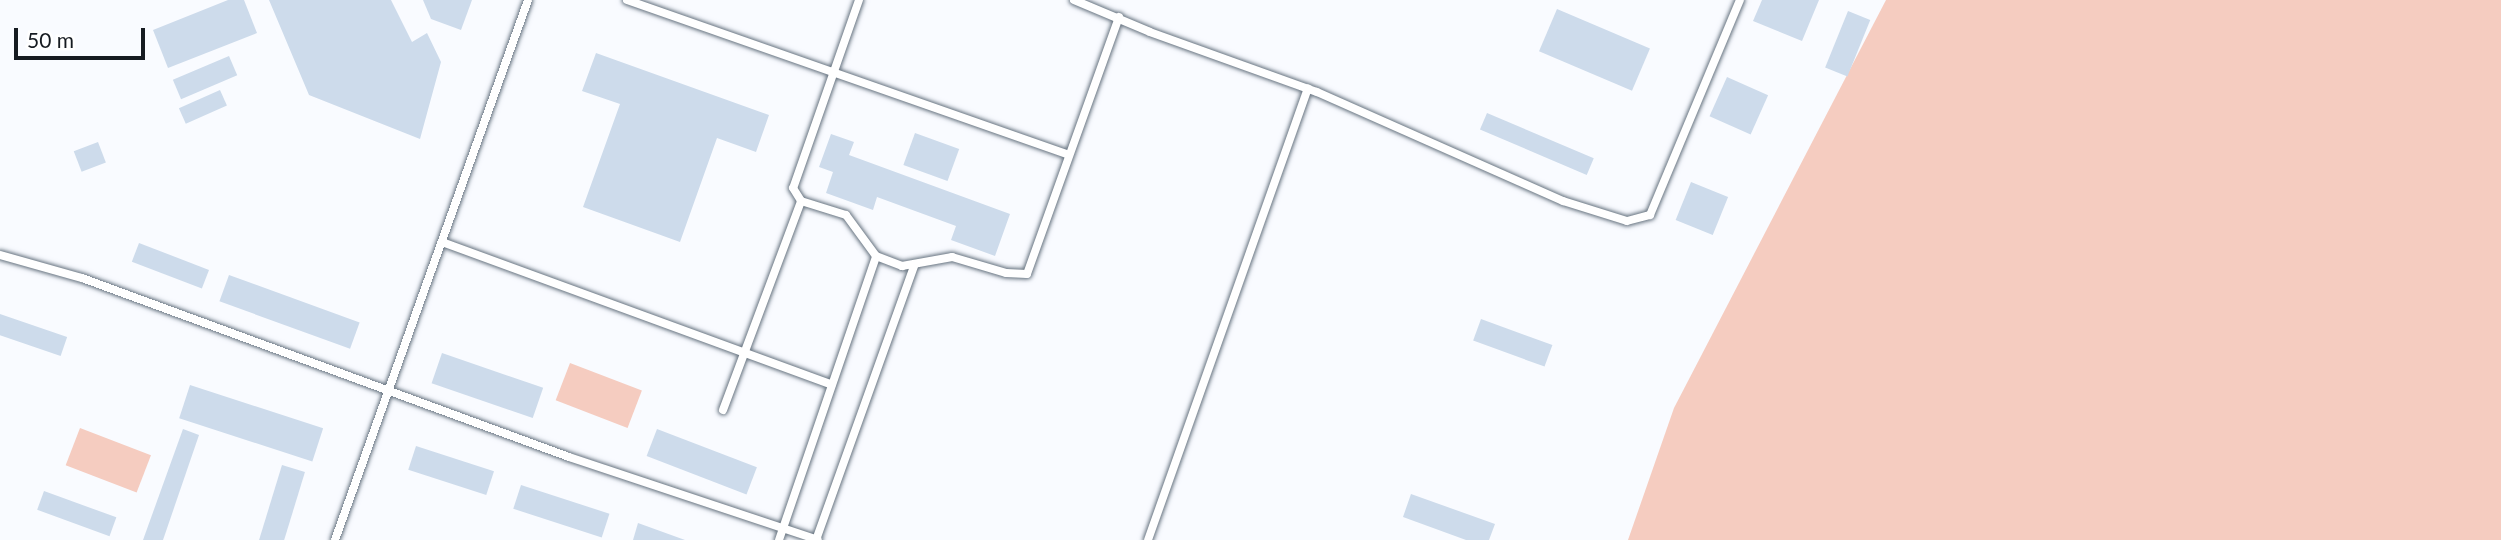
<!DOCTYPE html>
<html>
<head>
<meta charset="utf-8">
<style>
	body { margin:0 }
	#map { position:relative; width:2501px; height:540px; overflow:hidden; background:#f9fbff; font-family:Lato,sans-serif }
	div>[style] { position:absolute }
	[style*='--x'] { left:calc(var(--x)*1px); top:calc(var(--y)*1px); width:calc(var(--w)*1px); rotate:calc(var(--a)*1deg) }
	.green>* { inset:0; background:#f5ccc0; transform-origin:0 0 }
	.building>* { inset:0; background:#cddbeb; transform-origin:0 0 }
	.roads { filter:drop-shadow(0 0 2px #677481) drop-shadow(0 0 2px #677481) }
	.lane>* { height:8px; margin:-4px; padding:0 4px; transform-origin:4px; border-radius:4px; background:#fff }
	span { translate:-50% -50%; white-space:nowrap; text-align:center; line-height:1.15; -webkit-text-stroke:6px #fff; paint-order:stroke }
	.scale { position:absolute; left:14px; top:28px; width:131px; height:32px; box-sizing:border-box; border:4px solid #161b21; border-top:0; padding-left:9px; font-size:21px; line-height:24px; white-space:nowrap; color:#161b21; -webkit-text-stroke:5px #fff; paint-order:stroke }
</style>
</head>
<body>
<div id="map">
	<div class="green">
		<i style="clip-path:polygon(1886px 0,2501px 0,2501px 540px,1628px 540px,1674px 408px)"></i>
		<i style="left:570px;top:363px;width:77px;height:40px;rotate:21deg"></i>
		<i style="left:80px;top:428px;width:76px;height:40px;rotate:21deg"></i>
	</div>
	<div class="building">
		<i style="clip-path:polygon(228px 0,244px 0,257px 33px,168px 68px,153px 30px)"></i>
		<i style="clip-path:polygon(269px 0,391px 0,412px 42px,427px 33px,441px 62px,420px 139px,309px 95px)"></i>
		<i style="clip-path:polygon(423px 0,472px 0,461px 30px,431px 19px)"></i>
		<i style="clip-path:polygon(1762px 0,1819px 0,1802px 41px,1753px 21px)"></i>
		<i style="left:1557px;top:9px;width:101px;height:46px;rotate:23deg"></i>
		<i style="left:1848px;top:11px;width:24px;height:61px;rotate:22deg"></i>
		<i style="clip-path:polygon(596px 53px,769px 115px,756px 152px,717px 138px,680px 242px,583px 207px,620px 104px,582px 91px)"></i>
		<i style="left:229px;top:56px;width:21px;height:61px;rotate:67deg"></i>
		<i style="left:1727px;top:77px;width:45px;height:43px;rotate:24deg"></i>
		<i style="left:220px;top:90px;width:17px;height:45px;rotate:66deg"></i>
		<i style="left:1487px;top:113px;width:116px;height:18px;rotate:23deg"></i>
		<i style="left:915px;top:133px;width:47px;height:34px;rotate:20deg"></i>
		<i style="clip-path:polygon(831px 134px,854px 142px,849px 155px,1010px 214px,995px 256px,951px 240px,956px 226px,877px 197px,873px 210px,826px 193px,833px 172px,819px 167px)"></i>
		<i style="left:98px;top:142px;width:22px;height:26px;rotate:69deg"></i>
		<i style="left:1691px;top:182px;width:40px;height:41px;rotate:22deg"></i>
		<i style="left:139px;top:243px;width:75px;height:20px;rotate:21deg"></i>
		<i style="left:229px;top:275px;width:139px;height:28px;rotate:20deg"></i>
		<i style="left:0;top:314px;width:71px;height:20px;rotate:19deg"></i>
		<i style="left:1481px;top:319px;width:76px;height:23px;rotate:20deg"></i>
		<i style="left:442px;top:353px;width:107px;height:32px;rotate:19deg"></i>
		<i style="left:190px;top:385px;width:140px;height:35px;rotate:18deg"></i>
		<i style="clip-path:polygon(183px 429px,199px 435px,163px 540px,143px 540px)"></i>
		<i style="left:657px;top:429px;width:107px;height:29px;rotate:21deg"></i>
		<i style="left:416px;top:446px;width:82px;height:25px;rotate:18deg"></i>
		<i style="left:282px;top:465px;width:24px;height:80px;rotate:17deg"></i>
		<i style="left:521px;top:485px;width:93px;height:25px;rotate:18deg"></i>
		<i style="left:44px;top:491px;width:77px;height:20px;rotate:20deg"></i>
		<i style="clip-path:polygon(1411px 494px,1495px 524px,1489px 540px,1466px 540px,1403px 517px)"></i>
		<i style="clip-path:polygon(638px 523px,685px 540px,633px 540px)"></i>
	</div>
	<div class="roads">
		<div class="lane">
			<i style="--x:627;--y:0;--w:468;--a:19.3"></i>
			<i style="--x:859;--y:0;--w:199;--a:109.3"></i>
			<i style="--x:793;--y:188;--w:15;--a:58"></i>
			<i style="--x:801;--y:201;--w:47;--a:17.3"></i>
			<i style="--x:846;--y:215;--w:51;--a:53.8"></i>
			<i style="--x:876;--y:256;--w:28;--a:21"></i>
			<i style="--x:902;--y:266;--w:51;--a:-10.2"></i>
			<i style="--x:952;--y:257;--w:56;--a:16.5"></i>
			<i style="--x:1006;--y:273;--w:21;--a:3"></i>
			<i style="--x:1027;--y:274;--w:273;--a:-70.3"></i>
			<i style="--x:1074;--y:0;--w:82;--a:22.8"></i>
			<i style="--x:1150;--y:32;--w:177;--a:19.8"></i>
			<i style="--x:1317;--y:92;--w:269;--a:23.9"></i>
			<i style="--x:1563;--y:201;--w:67;--a:17.4"></i>
			<i style="--x:1627;--y:221;--w:24;--a:-15"></i>
			<i style="--x:1650;--y:215;--w:233;--a:-67.3"></i>
			<i style="--x:442;--y:242;--w:415;--a:20.1"></i>
			<i style="--x:0;--y:255;--w:85;--a:15.7"></i>
			<i style="--x:82;--y:278;--w:519;--a:20.18"></i>
			<i style="--x:569;--y:457;--w:262;--a:18.4"></i>
			<i style="--x:723;--y:410;--w:223;--a:-69.5"></i>
			<i style="--x:335;--y:540;--w:573;--a:-70.33"></i>
			<i style="--x:779;--y:540;--w:300;--a:-71.1"></i>
			<i style="--x:816;--y:540;--w:293;--a:-70.3"></i>
			<i style="--x:1148;--y:540;--w:479;--a:-70.5"></i>
		</div>
	</div>
	<div class="scale">50 m</div>
</div>
</body>
</html>
